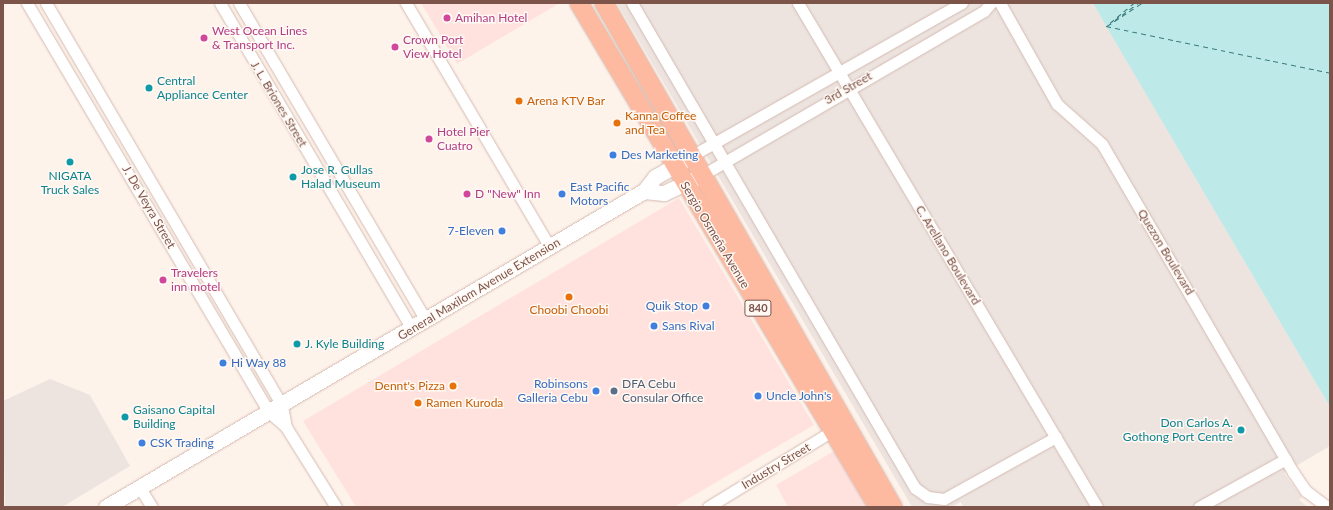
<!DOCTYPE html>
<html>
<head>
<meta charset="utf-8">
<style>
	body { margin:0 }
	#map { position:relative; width:1333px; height:510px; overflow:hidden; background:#fef3eb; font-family:Lato,sans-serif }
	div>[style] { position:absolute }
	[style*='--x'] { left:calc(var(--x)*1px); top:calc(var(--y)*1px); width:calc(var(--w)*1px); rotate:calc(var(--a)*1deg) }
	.commercial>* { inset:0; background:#ffe2de }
	.industrial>* { inset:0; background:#ede4e0 }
	.water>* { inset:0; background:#bdeae9 }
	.ferry>* { height:1px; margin-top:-0.5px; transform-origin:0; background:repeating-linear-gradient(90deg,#397a7a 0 5px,transparent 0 9px) }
	.roads { filter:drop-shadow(0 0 1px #d4bbb1) drop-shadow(0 0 1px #d4bbb1) }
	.minor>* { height:11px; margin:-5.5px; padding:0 5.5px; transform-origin:5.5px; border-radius:5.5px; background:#fff }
	.secondary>* { height:15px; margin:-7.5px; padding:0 7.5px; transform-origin:7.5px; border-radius:7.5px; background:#fff }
	.trunk>* { height:18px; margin:-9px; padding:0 9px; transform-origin:9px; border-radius:9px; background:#fdbaa0 }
	.dots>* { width:11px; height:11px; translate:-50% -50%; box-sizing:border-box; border:2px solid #fff8f3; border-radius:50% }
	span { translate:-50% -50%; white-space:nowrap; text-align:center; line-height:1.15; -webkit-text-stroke:3px #fff8f3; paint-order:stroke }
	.shield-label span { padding:1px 3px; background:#fff8f3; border:1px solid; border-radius:3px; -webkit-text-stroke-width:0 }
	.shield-label { font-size:11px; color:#7c544a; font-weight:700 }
	.hotel-label { font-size:12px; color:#b23c85 }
	.left { translate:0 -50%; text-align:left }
	.culture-label { font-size:12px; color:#0d838f }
	.right { translate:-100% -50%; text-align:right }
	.street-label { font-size:12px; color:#7c544a }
	.food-label { font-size:12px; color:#c56008 }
	.shop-label { font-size:12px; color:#366cbe }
	.service-label { font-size:12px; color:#4e5e75 }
	.frame { position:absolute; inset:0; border:4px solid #7c544a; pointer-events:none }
</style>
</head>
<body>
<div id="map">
	<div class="commercial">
		<i style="clip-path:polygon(421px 3px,560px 3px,457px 64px)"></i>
		<i style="clip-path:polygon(679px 198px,814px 425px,674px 507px,356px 507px,303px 421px)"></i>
		<i style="clip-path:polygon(834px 451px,867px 507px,788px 507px,776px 485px)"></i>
	</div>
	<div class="industrial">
		<i style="clip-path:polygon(617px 3px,1093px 3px,1330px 407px,1330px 446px,1284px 473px,1302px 497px,1299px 500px,1308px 507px,963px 507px,961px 502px,952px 507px,912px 507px)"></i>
		<i style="clip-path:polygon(50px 379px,90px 395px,130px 466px,62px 507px,5px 507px,3px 401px)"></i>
	</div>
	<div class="water">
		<i style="clip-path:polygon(1093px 3px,1330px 3px,1330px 407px,1106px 26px)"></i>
	</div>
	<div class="ferry">
		<i style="--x:1115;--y:20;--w:29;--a:-36"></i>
		<i style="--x:1110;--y:23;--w:31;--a:-40"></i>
		<i style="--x:1106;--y:26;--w:229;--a:11.8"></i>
		<i style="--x:1107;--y:26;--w:42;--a:-33.3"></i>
	</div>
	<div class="roads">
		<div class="minor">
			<i style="--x:27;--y:3;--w:475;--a:59.4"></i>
			<i style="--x:269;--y:412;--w:23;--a:41"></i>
			<i style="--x:286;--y:427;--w:94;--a:58"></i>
			<i style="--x:46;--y:3;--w:466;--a:59.6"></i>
			<i style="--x:282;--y:405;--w:22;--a:80"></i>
			<i style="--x:220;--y:3;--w:378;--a:59.5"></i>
			<i style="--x:239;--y:3;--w:368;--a:59.5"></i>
			<i style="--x:406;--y:3;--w:283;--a:59.5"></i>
			<i style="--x:632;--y:3;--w:562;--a:59.74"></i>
			<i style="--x:915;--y:488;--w:16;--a:35"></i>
			<i style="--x:928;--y:497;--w:16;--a:7"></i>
			<i style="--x:944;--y:499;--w:128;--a:-29"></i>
			<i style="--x:798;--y:3;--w:586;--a:59.32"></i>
			<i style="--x:1000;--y:3;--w:116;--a:60.6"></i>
			<i style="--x:1057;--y:104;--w:60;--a:41.6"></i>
			<i style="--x:1102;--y:144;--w:380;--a:59.8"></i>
			<i style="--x:1293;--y:472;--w:23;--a:56"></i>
			<i style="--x:1306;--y:491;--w:26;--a:37"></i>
			<i style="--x:693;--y:155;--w:309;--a:-29.5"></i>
			<i style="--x:704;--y:174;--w:324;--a:-30.2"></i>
			<i style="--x:984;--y:11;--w:11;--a:-49"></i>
			<i style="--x:140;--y:488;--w:22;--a:58"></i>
			<i style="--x:708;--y:507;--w:151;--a:-31.5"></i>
			<i style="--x:1199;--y:507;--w:99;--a:-28.9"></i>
		</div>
		<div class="secondary">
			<i style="--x:644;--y:191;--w:20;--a:6"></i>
			<i style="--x:664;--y:193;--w:35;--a:-25"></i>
			<i style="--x:106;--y:507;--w:624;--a:-30.43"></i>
			<i style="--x:644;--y:191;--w:18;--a:-52"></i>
			<i style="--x:655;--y:177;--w:34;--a:-30"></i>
		</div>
		<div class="trunk">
			<i style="--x:579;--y:3;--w:586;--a:59.32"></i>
			<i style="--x:604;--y:3;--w:581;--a:60.17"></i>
		</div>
	</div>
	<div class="dots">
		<i style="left:447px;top:18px;background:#d1479c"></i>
		<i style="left:204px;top:38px;background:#d1479c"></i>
		<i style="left:395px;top:47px;background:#d1479c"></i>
		<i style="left:149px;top:88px;background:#0f9aa8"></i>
		<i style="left:519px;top:101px;background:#e8710a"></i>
		<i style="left:617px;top:123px;background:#e8710a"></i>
		<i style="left:429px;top:139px;background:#d1479c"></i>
		<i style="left:613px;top:155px;background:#3f7fe0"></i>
		<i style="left:70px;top:162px;background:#0f9aa8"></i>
		<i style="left:293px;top:177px;background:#0f9aa8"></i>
		<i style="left:467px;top:194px;background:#d1479c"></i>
		<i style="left:562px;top:194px;background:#3f7fe0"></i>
		<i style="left:502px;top:231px;background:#3f7fe0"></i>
		<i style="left:163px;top:280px;background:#d1479c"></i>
		<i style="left:569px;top:297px;background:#e8710a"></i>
		<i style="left:706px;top:306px;background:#3f7fe0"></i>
		<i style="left:654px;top:326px;background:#3f7fe0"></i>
		<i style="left:297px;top:344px;background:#0f9aa8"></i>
		<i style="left:223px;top:363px;background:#3f7fe0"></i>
		<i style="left:453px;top:386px;background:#e8710a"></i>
		<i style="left:596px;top:391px;background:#3f7fe0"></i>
		<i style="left:614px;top:391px;background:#5c6f8a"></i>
		<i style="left:758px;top:396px;background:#3f7fe0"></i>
		<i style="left:418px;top:403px;background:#e8710a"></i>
		<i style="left:125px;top:417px;background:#0f9aa8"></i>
		<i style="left:1241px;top:430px;background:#0f9aa8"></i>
		<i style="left:142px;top:443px;background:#3f7fe0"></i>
	</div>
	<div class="shield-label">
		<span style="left:758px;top:308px">840</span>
	</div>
	<div class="hotel-label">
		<span class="left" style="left:455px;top:18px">Amihan Hotel</span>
		<span class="left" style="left:212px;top:38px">West Ocean Lines<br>&amp; Transport Inc.</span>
		<span class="left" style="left:403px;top:47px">Crown Port<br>View Hotel</span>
		<span class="left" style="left:437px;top:139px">Hotel Pier<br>Cuatro</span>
		<span class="left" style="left:475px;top:194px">D "New" Inn</span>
		<span class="left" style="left:171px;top:280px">Travelers<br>inn motel</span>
	</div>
	<div class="culture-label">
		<span class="left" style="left:157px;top:88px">Central<br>Appliance Center</span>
		<span class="left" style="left:301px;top:177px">Jose R. Gullas<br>Halad Museum</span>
		<span style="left:70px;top:183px">NIGATA<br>Truck Sales</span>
		<span class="left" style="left:305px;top:344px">J. Kyle Building</span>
		<span class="left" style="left:133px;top:417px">Gaisano Capital<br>Building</span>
		<span class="right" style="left:1233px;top:430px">Don Carlos A.<br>Gothong Port Centre</span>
	</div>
	<div class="street-label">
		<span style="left:848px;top:88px;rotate:-30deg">3rd Street</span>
		<span style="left:279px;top:104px;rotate:59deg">J. L. Briones Street</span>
		<span style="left:149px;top:207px;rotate:60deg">J. De Veyra Street</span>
		<span style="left:715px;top:235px;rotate:59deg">Sergio Osmeña Avenue</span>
		<span style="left:1166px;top:252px;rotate:59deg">Quezon Boulevard</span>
		<span style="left:948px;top:255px;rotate:59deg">C. Arellano Boulevard</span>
		<span style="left:479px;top:289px;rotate:-31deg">General Maxilom Avenue Extension</span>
		<span style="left:776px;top:466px;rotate:-31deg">Industry Street</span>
	</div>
	<div class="food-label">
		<span class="left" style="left:527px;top:101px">Arena KTV Bar</span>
		<span class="left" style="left:625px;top:123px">Kanna Coffee<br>and Tea</span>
		<span style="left:569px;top:310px">Choobi Choobi</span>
		<span class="right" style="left:445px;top:386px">Dennt's Pizza</span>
		<span class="left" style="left:426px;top:403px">Ramen Kuroda</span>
	</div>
	<div class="shop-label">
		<span class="left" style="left:621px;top:155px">Des Marketing</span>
		<span class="left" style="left:570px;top:194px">East Pacific<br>Motors</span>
		<span class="right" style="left:494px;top:231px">7-Eleven</span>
		<span class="right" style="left:698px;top:306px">Quik Stop</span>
		<span class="left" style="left:662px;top:326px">Sans Rival</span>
		<span class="left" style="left:231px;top:363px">Hi Way 88</span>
		<span class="right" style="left:588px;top:391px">Robinsons<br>Galleria Cebu</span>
		<span class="left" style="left:766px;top:396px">Uncle John's</span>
		<span class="left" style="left:150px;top:443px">CSK Trading</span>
	</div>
	<div class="service-label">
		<span class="left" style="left:622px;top:391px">DFA Cebu<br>Consular Office</span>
	</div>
	<div class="frame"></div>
</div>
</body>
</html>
